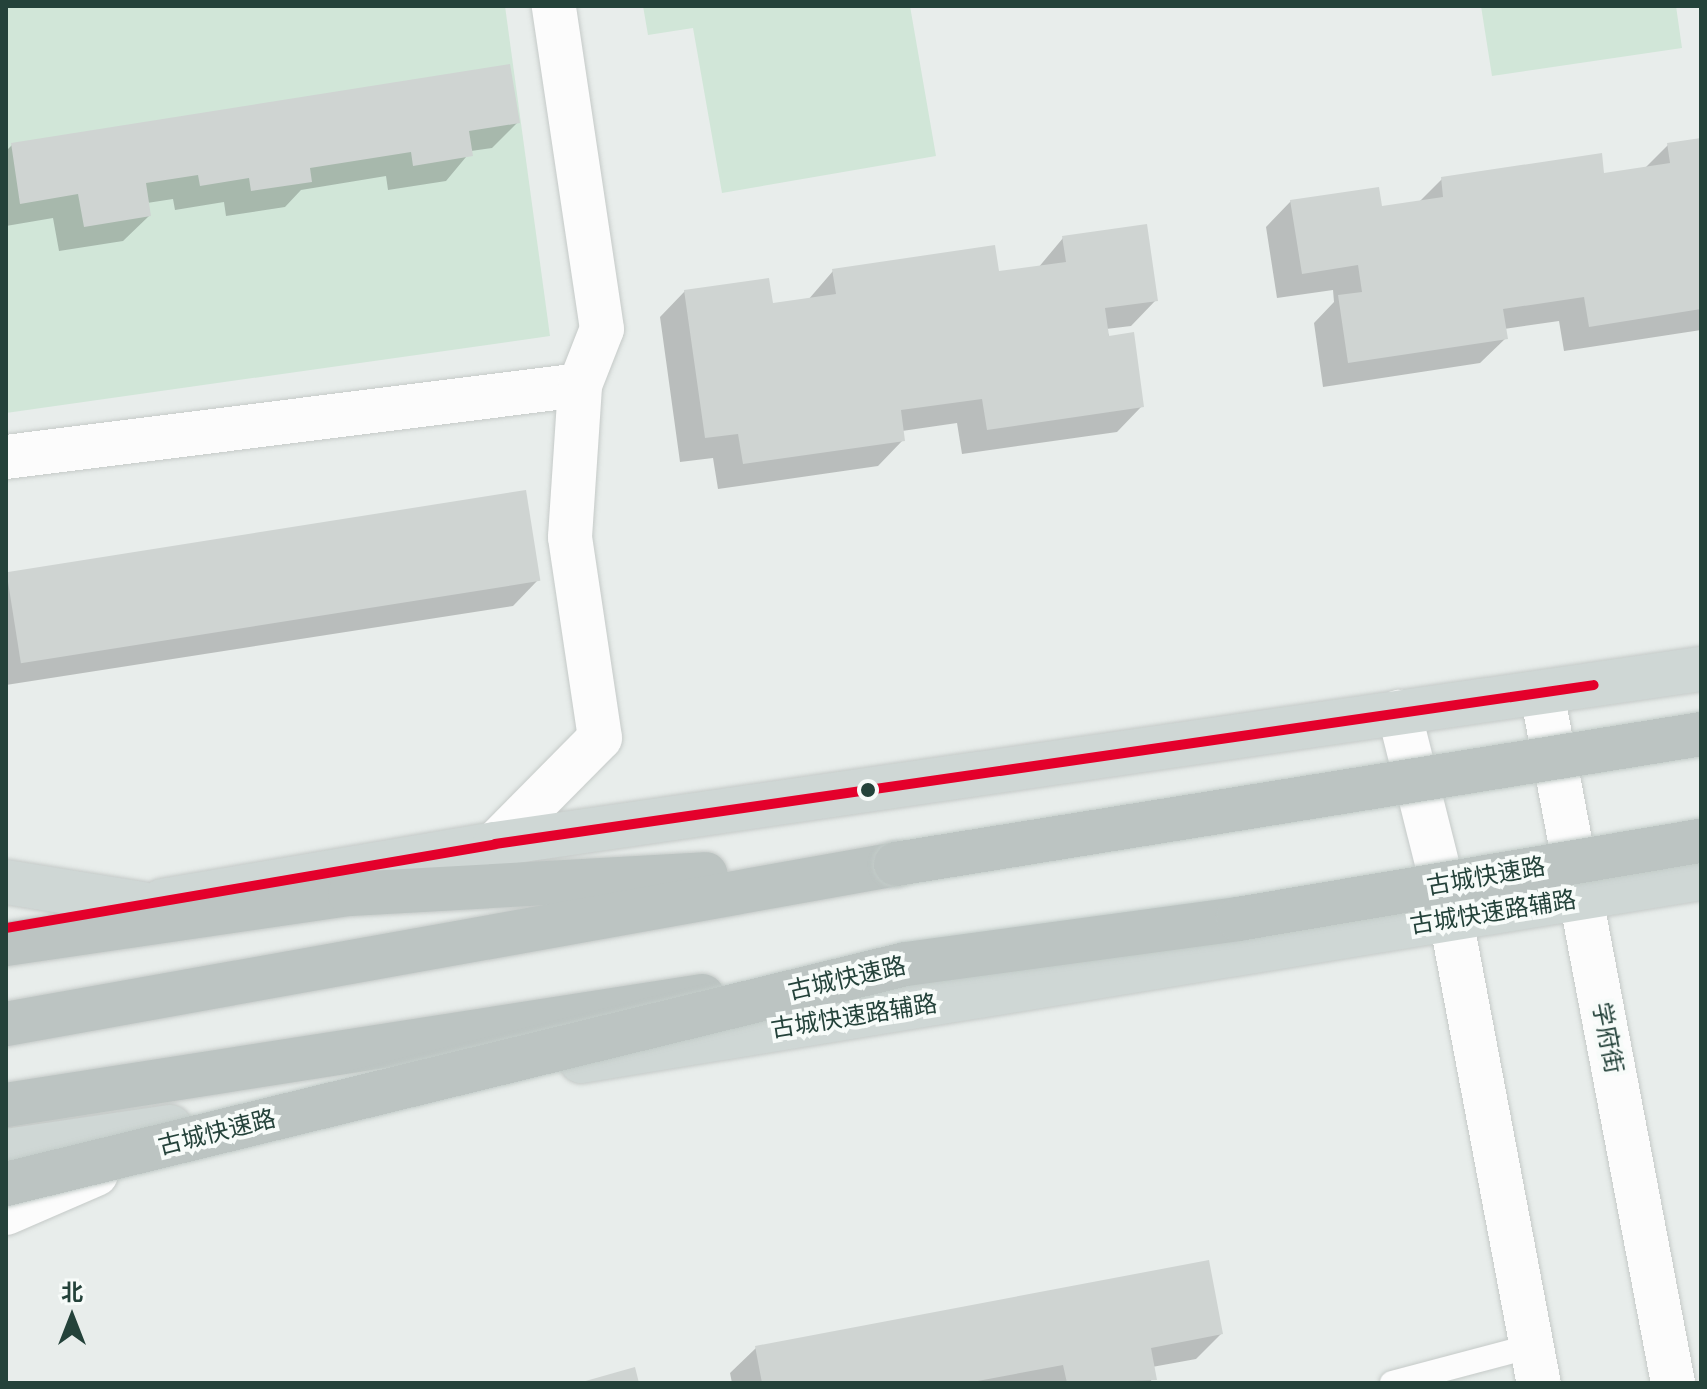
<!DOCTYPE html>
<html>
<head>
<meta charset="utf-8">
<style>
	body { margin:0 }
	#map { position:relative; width:1707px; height:1389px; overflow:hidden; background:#e8edeb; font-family:"Nunito Sans","Noto Sans SC",sans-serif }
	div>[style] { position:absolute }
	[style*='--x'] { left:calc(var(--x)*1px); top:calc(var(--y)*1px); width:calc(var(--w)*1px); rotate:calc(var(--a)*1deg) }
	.green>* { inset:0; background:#d1e6d8 }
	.shadow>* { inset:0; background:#0003 }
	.building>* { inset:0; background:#cfd4d2; transform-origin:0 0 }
	.roads { filter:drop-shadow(0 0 2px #c5cac8) drop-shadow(0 0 2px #c5cac8) }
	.lane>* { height:24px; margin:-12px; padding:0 12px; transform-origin:12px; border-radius:12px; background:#fcfcfc }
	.street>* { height:44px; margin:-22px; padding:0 22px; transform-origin:22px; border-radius:22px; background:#fcfcfc }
	.secondary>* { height:44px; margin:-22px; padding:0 22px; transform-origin:22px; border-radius:22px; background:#fcfcfc }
	.primary>* { height:44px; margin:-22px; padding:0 22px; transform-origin:22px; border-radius:22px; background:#cfd7d5 }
	.highway>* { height:44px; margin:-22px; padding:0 22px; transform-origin:22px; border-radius:22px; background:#bcc4c2 }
	.bridges { filter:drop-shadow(0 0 2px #c3ccc9) drop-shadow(0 0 2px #c3ccc9) }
	.highway-bridge>* { height:44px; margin:-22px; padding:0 22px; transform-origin:22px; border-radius:22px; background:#bcc4c2 }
	.bus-1>* { height:10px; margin:-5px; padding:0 5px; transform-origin:5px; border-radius:5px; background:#e4002b }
	.dots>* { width:22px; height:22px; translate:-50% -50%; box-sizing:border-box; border:4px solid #f7fbf9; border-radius:50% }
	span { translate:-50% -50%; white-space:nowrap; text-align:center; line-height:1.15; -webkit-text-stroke:8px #f7fbf9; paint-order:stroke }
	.street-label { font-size:24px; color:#24423a }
	.frame { position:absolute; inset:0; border:8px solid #24423a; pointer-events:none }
	.north { position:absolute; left:32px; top:1277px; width:80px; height:80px; -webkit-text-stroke:6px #f7fbf9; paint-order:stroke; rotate:0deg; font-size:22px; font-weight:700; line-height:32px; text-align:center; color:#24423a }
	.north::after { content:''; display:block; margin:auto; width:28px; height:36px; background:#24423a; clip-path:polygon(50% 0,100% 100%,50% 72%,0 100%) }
</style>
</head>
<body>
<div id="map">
	<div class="green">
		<i style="clip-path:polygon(6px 6px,505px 6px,550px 336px,6px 413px)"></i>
		<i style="clip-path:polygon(643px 6px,910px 6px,936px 156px,722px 193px,693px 28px,648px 35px)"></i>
		<i style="clip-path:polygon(1481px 6px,1676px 6px,1682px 48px,1492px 76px)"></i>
	</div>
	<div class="shadow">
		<i style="clip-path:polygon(518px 122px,492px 148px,471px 151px,446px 181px,388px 190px,386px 176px,301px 190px,285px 207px,226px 216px,224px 202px,175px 210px,173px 199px,147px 203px,149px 216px,123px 241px,59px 251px,53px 218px,6px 226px,6px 151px,12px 145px)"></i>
		<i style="clip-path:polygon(1701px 140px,1701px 330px,1564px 351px,1559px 321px,1504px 329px,1506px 338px,1480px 363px,1323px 387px,1314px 323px,1334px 302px,1333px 290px,1277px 298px,1266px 227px,1291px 201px,1380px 208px,1418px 203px,1442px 179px,1603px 175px,1644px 169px,1668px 145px)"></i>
		<i style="clip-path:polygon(1063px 238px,1156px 300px,1131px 326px,1106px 329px,1142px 406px,1117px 432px,962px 454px,957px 423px,902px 431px,903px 440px,878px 466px,718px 489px,713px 458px,680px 462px,660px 317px,685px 291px,771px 306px,808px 300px,833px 271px,998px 273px,1038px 268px)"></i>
		<i style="clip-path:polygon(6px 573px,538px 580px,513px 606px,6px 685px)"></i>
		<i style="clip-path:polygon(1221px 1334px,1196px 1359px,1152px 1367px,1151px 1383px,732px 1383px,730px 1373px,756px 1348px)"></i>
	</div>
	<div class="building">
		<i style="clip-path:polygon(510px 64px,520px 123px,469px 131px,473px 156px,413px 166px,411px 152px,310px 168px,312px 182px,251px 191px,249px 178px,200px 186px,198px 175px,146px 183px,151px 216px,84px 227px,78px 194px,20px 204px,11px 143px)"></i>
		<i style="clip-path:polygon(1701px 138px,1701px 309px,1589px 327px,1584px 297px,1503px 309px,1508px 339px,1348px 363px,1338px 295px,1362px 292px,1358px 265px,1302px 274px,1290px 200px,1379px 187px,1382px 206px,1443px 197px,1441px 177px,1602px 153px,1604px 173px,1670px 163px,1667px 143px)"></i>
		<i style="clip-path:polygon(1147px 224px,1158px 301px,1105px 308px,1109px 336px,1134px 332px,1144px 407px,987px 430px,982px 399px,901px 410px,905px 441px,743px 464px,738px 434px,705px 438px,684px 290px,769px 278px,773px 303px,836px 294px,832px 269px,995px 245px,999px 271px,1066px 262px,1062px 236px)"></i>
		<i style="left:526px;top:490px;width:92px;height:526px;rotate:81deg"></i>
		<i style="clip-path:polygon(1209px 1260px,1223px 1334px,1151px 1348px,1157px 1380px,1067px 1383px,1063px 1365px,967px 1383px,762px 1383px,755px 1346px)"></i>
		<i style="clip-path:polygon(635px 1367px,639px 1383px,582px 1383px,582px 1382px)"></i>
	</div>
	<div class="roads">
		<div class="lane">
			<i style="--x:1392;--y:1383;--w:145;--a:-14.8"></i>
		</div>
		<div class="street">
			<i style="--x:6;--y:457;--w:578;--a:-7.15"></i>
			<i style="--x:495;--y:844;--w:149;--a:-45.3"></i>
			<i style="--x:600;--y:738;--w:203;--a:-98.5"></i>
			<i style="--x:570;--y:537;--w:152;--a:-86.2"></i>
			<i style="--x:580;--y:385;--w:60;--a:-68.6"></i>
			<i style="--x:602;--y:329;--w:327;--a:-98.5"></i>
		</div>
		<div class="secondary">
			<i style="--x:1542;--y:693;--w:702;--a:79.25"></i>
			<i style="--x:1399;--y:712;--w:213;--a:75.9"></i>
			<i style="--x:1451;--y:919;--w:472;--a:79.3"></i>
			<i style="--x:6;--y:1213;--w:98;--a:-23.4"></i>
		</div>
		<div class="primary">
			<i style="--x:6;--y:882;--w:138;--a:9.2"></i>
			<i style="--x:162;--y:901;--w:338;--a:-9.7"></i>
			<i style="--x:495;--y:844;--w:1219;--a:-8.26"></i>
			<i style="--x:581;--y:1061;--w:1135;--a:-9.28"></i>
			<i style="--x:6;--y:1151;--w:166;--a:-8.3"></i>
		</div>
		<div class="highway">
			<i style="--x:6;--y:944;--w:348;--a:-8.3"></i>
			<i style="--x:350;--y:894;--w:356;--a:-3.2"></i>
			<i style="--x:6;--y:1024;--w:904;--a:-10.19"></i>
			<i style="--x:6;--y:1105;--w:705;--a:-8.89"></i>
		</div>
	</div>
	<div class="bridges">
		<div class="highway-bridge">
			<i style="--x:896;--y:864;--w:815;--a:-9.17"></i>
			<i style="--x:6;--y:1184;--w:926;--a:-13.74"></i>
			<i style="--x:906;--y:964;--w:335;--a:-7.7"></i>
			<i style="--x:1238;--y:919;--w:470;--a:-9.6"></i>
		</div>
	</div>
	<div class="bus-1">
		<i style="--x:6;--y:928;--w:496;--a:-9.7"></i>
		<i style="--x:495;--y:844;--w:1110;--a:-8.23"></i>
	</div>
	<div class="dots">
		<i style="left:868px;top:790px;background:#24423a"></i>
	</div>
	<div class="street-label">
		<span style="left:1486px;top:877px;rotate:-10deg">古城快速路</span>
		<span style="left:1493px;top:913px;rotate:-9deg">古城快速路辅路</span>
		<span style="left:847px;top:979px;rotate:-13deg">古城快速路</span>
		<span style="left:854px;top:1017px;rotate:-9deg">古城快速路辅路</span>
		<span style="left:1607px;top:1038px;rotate:79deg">学府街</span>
		<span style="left:217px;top:1133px;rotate:-14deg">古城快速路</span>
	</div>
	<div class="frame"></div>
	<div class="north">北</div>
</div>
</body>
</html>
